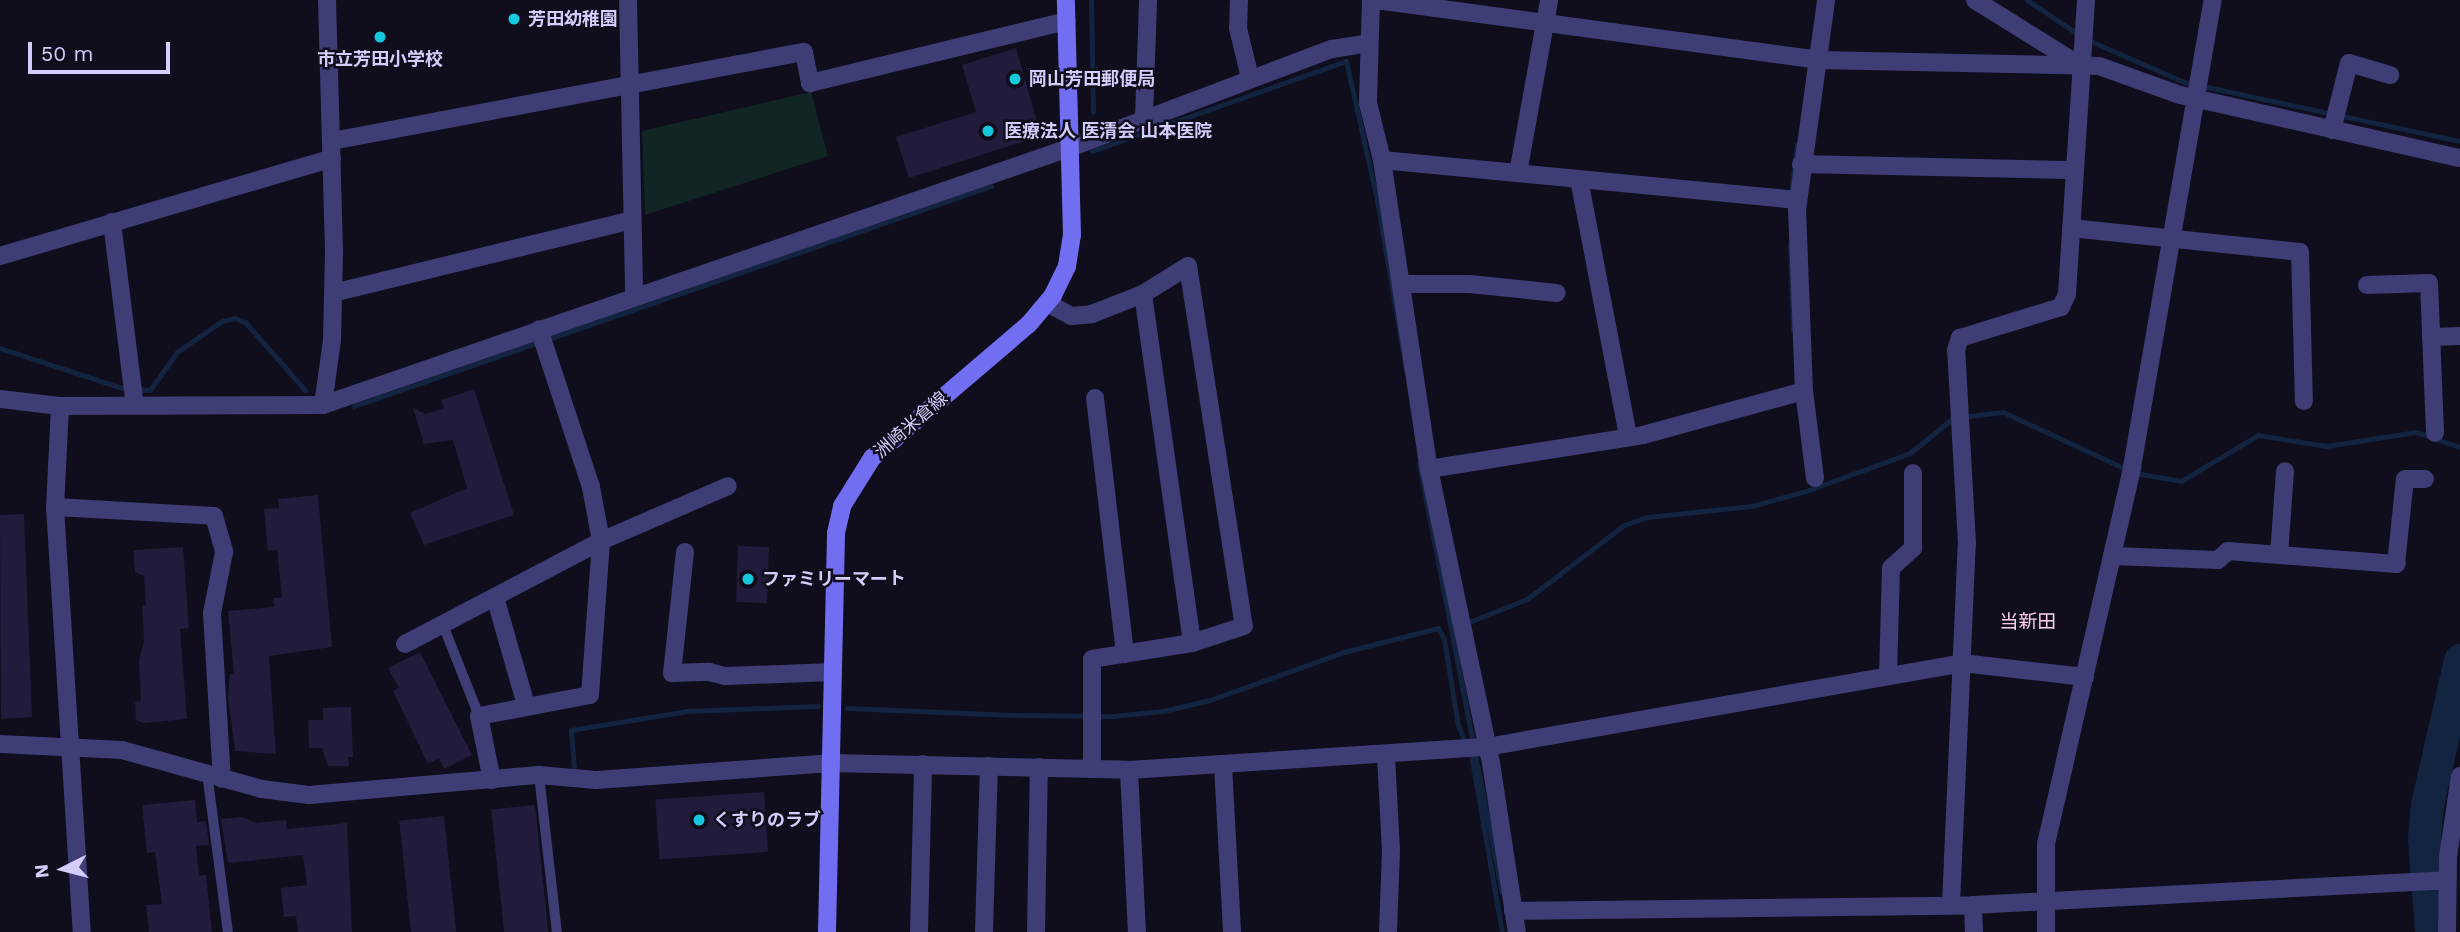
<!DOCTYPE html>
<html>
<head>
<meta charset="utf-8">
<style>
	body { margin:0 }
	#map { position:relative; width:2460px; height:932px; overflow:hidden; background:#100d1c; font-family:"Work Sans","Noto Sans JP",sans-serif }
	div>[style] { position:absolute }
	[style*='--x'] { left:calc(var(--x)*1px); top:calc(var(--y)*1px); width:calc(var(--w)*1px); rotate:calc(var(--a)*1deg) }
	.green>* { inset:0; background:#112525 }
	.stream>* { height:5px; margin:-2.5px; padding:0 2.5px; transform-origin:2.5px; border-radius:2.5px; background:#122440 }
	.river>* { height:33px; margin:-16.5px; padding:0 16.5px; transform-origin:16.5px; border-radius:16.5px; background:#122440 }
	.building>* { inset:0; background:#221b3b; transform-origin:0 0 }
	.lane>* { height:10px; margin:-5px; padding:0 5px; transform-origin:5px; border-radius:5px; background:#3f3d76 }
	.street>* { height:18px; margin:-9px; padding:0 9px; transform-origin:9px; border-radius:9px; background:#3f3d76 }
	.secondary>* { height:18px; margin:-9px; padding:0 9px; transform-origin:9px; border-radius:9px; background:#726ef1 }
	.dots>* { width:19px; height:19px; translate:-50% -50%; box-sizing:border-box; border:4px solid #100d1c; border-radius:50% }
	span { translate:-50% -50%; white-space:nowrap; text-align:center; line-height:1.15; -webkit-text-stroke:5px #100d1c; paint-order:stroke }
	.poi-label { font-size:18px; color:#d3cdfa; font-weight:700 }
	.left { translate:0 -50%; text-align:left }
	.street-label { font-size:18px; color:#d3cdfa }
	.neighbourhood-label { font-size:19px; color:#facfea }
	.north { position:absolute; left:28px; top:834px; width:70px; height:70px; -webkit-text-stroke:5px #100d1c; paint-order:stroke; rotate:264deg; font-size:19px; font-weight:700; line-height:28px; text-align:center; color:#d3cdfa }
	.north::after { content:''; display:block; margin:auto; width:24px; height:32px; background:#d3cdfa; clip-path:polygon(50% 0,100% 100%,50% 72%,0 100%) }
	.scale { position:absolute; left:28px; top:42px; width:142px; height:32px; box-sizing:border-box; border:4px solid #d3cdfa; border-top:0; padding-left:9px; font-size:21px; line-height:24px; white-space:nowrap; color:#d3cdfa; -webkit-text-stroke:5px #100d1c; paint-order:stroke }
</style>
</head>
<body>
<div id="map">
	<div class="green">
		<i style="clip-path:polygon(811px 92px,828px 156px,645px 215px,642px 131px)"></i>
	</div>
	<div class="stream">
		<i style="--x:1091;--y:0;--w:112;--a:89"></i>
		<i style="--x:2027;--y:0;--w:63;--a:33.9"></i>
		<i style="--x:2088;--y:40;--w:105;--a:23.6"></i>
		<i style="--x:2184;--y:82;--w:282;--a:12.1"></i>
		<i style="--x:1092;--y:151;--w:269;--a:-19.5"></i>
		<i style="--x:1346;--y:61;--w:142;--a:77.4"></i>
		<i style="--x:1377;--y:200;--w:172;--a:80.3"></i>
		<i style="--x:1791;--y:194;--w:50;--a:-83.2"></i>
		<i style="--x:1790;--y:245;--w:85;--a:88"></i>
		<i style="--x:0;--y:348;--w:128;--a:18.2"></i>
		<i style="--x:122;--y:388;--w:28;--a:4"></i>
		<i style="--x:150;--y:390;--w:47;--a:-54.6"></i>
		<i style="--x:177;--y:352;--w:55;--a:-34.6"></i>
		<i style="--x:222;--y:321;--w:13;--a:-13"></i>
		<i style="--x:235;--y:318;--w:11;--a:22"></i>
		<i style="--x:245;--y:322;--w:91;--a:48.6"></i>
		<i style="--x:354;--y:406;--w:674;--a:-19.05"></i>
		<i style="--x:1419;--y:463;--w:437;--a:79.1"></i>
		<i style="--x:2135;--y:473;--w:47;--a:9.9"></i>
		<i style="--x:2181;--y:481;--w:90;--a:-30.9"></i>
		<i style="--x:2258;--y:435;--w:69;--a:9.2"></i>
		<i style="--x:2326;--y:446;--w:91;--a:-8.8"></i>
		<i style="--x:2416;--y:432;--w:46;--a:18.8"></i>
		<i style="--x:1464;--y:624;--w:68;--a:-21.6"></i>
		<i style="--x:1527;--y:599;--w:122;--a:-37.3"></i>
		<i style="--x:1624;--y:525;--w:24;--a:-19"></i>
		<i style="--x:1647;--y:517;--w:106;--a:-6"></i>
		<i style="--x:1752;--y:506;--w:59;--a:-15.7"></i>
		<i style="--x:1809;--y:490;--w:108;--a:-20.1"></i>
		<i style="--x:1910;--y:453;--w:55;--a:-39.1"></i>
		<i style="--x:1953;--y:418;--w:50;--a:-6.8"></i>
		<i style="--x:2003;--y:412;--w:136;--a:24.9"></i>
		<i style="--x:847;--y:708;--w:165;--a:2.4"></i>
		<i style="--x:1012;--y:715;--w:100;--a:0.6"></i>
		<i style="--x:1112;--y:716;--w:51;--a:-5.6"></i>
		<i style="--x:1163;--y:711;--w:48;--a:-13.2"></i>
		<i style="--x:1210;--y:700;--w:142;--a:-19.7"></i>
		<i style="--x:1344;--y:652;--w:97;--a:-14.3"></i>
		<i style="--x:1438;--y:628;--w:13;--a:61"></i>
		<i style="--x:1444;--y:639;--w:87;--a:80.8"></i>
		<i style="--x:1458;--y:725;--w:38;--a:68"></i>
		<i style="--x:1472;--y:760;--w:175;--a:80.1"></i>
		<i style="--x:574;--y:767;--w:37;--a:-95"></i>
		<i style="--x:571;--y:730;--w:118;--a:-9.3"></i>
		<i style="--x:687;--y:711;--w:131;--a:-2.2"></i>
	</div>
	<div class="river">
		<i style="--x:2431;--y:932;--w:94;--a:-94.3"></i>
		<i style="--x:2424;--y:838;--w:34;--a:-85"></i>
		<i style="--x:2427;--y:804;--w:148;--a:-77.1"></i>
	</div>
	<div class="building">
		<i style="clip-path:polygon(1016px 48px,1041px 136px,909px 178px,896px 137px,976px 112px,962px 65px)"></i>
		<i style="clip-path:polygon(474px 389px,514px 515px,424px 545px,410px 513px,467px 488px,453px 440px,424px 444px,413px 408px,425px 414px,444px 408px,441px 400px)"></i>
		<i style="clip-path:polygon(318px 495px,332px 647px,269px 656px,276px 754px,235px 751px,228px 697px,230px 674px,234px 674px,228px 611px,274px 607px,273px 598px,282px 598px,277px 550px,268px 550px,264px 509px,279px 508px,278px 499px)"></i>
		<i style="clip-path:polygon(24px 514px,32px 717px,1px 719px,0 515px)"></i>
		<i style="left:738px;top:546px;width:31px;height:56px;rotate:2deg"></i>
		<i style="clip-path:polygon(183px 547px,189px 628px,180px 629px,187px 719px,143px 723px,136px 720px,135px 702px,141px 701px,139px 660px,144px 641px,142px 605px,146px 605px,144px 576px,135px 572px,133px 550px)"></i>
		<i style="clip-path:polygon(420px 652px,472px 755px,444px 769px,439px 758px,428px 764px,393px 691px,399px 688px,388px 668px)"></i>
		<i style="clip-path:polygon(351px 707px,353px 757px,348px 757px,349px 766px,328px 766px,322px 748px,309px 748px,308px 720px,323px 720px,323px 708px)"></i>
		<i style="left:764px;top:792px;width:60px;height:109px;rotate:86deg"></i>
		<i style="clip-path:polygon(195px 800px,197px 822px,206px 821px,209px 845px,196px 846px,199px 876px,206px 875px,212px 932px,149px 932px,146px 905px,162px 904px,155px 852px,147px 853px,142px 805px)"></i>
		<i style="left:535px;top:805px;width:128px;height:44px;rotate:84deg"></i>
		<i style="left:444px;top:816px;width:117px;height:45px;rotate:84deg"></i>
		<i style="clip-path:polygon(242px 817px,256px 823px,286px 820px,287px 829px,347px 823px,352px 932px,298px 932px,296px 916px,284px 917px,281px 888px,307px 885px,303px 855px,228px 863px,221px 819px)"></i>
	</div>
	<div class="lane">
		<i style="--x:443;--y:625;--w:98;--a:68.4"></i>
		<i style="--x:207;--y:773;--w:160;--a:82.5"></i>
		<i style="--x:539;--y:775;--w:158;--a:83.5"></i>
	</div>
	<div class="street">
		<i style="--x:628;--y:0;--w:296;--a:88.8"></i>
		<i style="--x:1239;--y:0;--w:28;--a:92"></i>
		<i style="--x:1238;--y:28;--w:51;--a:76.5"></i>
		<i style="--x:1371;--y:0;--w:103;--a:91.7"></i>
		<i style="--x:1368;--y:103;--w:59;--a:76.2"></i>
		<i style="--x:1382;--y:160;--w:313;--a:81.4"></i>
		<i style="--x:1429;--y:469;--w:300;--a:78.1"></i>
		<i style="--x:1491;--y:763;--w:171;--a:81.3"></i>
		<i style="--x:1376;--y:0;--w:446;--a:7.7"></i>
		<i style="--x:1818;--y:60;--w:281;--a:1.2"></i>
		<i style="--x:2099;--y:66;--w:86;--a:19.7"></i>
		<i style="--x:2180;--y:95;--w:287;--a:12.7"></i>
		<i style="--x:1975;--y:0;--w:123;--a:32"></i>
		<i style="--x:1144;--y:117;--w:117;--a:-88"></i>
		<i style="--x:2332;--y:130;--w:69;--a:-75.8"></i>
		<i style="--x:2349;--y:63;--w:43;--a:16.3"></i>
		<i style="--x:332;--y:141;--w:480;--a:-10.7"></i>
		<i style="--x:804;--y:52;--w:32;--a:79"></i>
		<i style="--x:810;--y:83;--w:264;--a:-13.6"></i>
		<i style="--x:1382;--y:160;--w:417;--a:5.5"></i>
		<i style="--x:1801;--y:164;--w:274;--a:1.3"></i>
		<i style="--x:1518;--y:173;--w:176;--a:-79.8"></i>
		<i style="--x:1579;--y:179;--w:263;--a:79.2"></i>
		<i style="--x:112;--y:222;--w:185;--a:82.9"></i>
		<i style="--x:2071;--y:228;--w:230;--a:6"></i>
		<i style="--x:2300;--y:252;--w:149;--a:88.5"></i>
		<i style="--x:0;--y:256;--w:346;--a:-16.4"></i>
		<i style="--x:1401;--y:284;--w:69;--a:0"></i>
		<i style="--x:1470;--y:284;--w:87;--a:5.9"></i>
		<i style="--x:2367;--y:285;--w:62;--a:-1.8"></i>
		<i style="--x:2429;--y:283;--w:150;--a:87.7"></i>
		<i style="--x:333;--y:293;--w:308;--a:-13.7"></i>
		<i style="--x:1143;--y:294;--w:352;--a:82"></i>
		<i style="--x:1047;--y:303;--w:27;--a:28"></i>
		<i style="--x:1071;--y:316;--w:21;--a:-5"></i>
		<i style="--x:1092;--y:314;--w:55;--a:-21.4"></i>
		<i style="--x:1143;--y:294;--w:53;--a:-31.9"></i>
		<i style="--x:1188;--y:266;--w:364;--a:81.2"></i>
		<i style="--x:1244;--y:626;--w:55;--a:161.9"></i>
		<i style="--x:1192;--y:643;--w:101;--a:170.9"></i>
		<i style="--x:1092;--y:659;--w:110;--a:90"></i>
		<i style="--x:2431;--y:337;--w:29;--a:-2"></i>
		<i style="--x:1095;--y:398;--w:258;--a:83.3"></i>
		<i style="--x:0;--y:399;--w:60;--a:6.7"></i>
		<i style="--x:60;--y:406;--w:263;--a:-0.2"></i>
		<i style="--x:323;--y:405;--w:792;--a:-19.01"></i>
		<i style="--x:1072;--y:147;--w:278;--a:-20.7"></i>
		<i style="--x:1332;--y:49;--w:36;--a:-9"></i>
		<i style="--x:323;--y:405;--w:66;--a:-82.1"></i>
		<i style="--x:332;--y:340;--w:89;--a:-88.7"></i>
		<i style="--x:334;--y:251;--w:251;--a:-91.6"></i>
		<i style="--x:60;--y:406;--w:101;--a:92.8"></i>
		<i style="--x:55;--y:507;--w:426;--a:86.4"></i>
		<i style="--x:1429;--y:469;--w:217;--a:-9"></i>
		<i style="--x:1643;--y:435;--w:167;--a:-15.3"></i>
		<i style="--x:1815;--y:478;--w:88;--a:-97.2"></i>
		<i style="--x:1804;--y:391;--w:181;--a:-92.2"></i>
		<i style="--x:1797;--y:210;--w:212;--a:-82.1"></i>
		<i style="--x:55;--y:507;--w:159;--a:3.2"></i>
		<i style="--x:214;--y:516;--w:37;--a:74"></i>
		<i style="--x:224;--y:552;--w:62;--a:101.1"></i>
		<i style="--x:212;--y:613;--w:166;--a:86.6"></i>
		<i style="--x:685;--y:552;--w:122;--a:96.1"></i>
		<i style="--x:672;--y:673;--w:37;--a:-2"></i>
		<i style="--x:709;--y:672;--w:16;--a:14"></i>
		<i style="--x:725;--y:676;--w:107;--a:-2.1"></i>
		<i style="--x:2279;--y:555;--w:84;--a:-85.9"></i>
		<i style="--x:2113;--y:556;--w:105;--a:2.2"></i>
		<i style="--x:2218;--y:560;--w:13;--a:-42"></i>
		<i style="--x:2228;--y:551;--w:169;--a:4.4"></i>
		<i style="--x:2396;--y:564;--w:85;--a:-84"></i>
		<i style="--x:2405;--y:479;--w:20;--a:0"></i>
		<i style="--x:495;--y:597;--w:112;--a:74"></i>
		<i style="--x:405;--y:644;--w:221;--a:-27.7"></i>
		<i style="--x:601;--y:541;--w:138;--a:-23.4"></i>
		<i style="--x:1888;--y:676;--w:108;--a:-88.4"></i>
		<i style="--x:1891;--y:568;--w:30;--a:-42"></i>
		<i style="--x:1913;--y:548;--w:75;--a:-90"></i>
		<i style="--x:0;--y:744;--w:122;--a:2.8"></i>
		<i style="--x:122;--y:750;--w:145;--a:15.6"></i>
		<i style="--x:262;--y:789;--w:47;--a:7.3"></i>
		<i style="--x:309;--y:795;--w:231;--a:-5"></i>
		<i style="--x:539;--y:775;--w:57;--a:5"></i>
		<i style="--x:596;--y:780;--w:236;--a:-4.1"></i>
		<i style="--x:831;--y:763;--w:298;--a:1.3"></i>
		<i style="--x:1129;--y:770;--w:359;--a:-3.7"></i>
		<i style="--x:1487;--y:747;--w:482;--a:-10"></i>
		<i style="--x:1962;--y:663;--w:124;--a:6.5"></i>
		<i style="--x:1386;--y:756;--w:94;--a:87"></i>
		<i style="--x:1391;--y:850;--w:82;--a:92.1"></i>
		<i style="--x:1223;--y:765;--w:167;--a:86.9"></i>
		<i style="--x:1129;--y:770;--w:162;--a:87.2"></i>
		<i style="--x:492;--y:780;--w:65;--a:-101.5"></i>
		<i style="--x:479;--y:716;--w:113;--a:-10.7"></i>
		<i style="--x:590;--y:695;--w:154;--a:-85.9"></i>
		<i style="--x:601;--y:541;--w:55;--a:-100.5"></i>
		<i style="--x:591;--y:487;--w:166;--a:-108.2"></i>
		<i style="--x:1951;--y:905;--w:361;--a:-87.5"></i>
		<i style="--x:1967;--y:544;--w:194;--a:-93.2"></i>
		<i style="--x:1956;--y:350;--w:13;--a:-72"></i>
		<i style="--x:1960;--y:338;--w:106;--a:-17.1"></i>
		<i style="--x:2061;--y:307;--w:14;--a:-65"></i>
		<i style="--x:2067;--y:294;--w:295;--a:-86.3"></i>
		<i style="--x:1973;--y:905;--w:27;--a:88"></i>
		<i style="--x:1513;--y:911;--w:460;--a:-0.7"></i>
		<i style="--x:1973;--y:905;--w:475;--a:-3"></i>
		<i style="--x:919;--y:932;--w:168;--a:-88.6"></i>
		<i style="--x:984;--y:932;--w:166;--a:-88.3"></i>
		<i style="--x:1036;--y:932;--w:165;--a:-89"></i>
		<i style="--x:2046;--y:932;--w:88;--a:-90"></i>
		<i style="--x:2046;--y:844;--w:387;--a:-77.1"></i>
		<i style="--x:2132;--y:467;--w:474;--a:-80.2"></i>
		<i style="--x:2447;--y:932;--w:75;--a:-89.2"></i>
		<i style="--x:2448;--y:857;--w:82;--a:-81.6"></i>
	</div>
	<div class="secondary">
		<i style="--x:827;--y:932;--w:399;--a:-88.7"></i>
		<i style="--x:836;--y:533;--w:28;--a:-77"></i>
		<i style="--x:842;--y:506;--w:57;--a:-58"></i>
		<i style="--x:872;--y:458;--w:206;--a:-40.5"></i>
		<i style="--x:1029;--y:324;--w:38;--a:-50"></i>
		<i style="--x:1053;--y:295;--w:32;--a:-64"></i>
		<i style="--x:1067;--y:266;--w:31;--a:-81"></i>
		<i style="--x:1072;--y:235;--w:235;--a:-91.5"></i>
	</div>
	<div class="dots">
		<i style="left:514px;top:19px;background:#16c8dd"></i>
		<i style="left:380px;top:37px;background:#16c8dd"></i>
		<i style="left:1015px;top:79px;background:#16c8dd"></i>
		<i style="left:988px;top:131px;background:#16c8dd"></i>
		<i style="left:748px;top:579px;background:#16c8dd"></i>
		<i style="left:699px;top:820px;background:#16c8dd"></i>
	</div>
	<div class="poi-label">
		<span class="left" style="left:528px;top:19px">芳田幼稚園</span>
		<span style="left:380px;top:59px">市立芳田小学校</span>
		<span class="left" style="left:1029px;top:79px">岡山芳田郵便局</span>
		<span class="left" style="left:1004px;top:131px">医療法人 医清会 山本医院</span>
		<span class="left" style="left:762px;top:579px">ファミリーマート</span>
		<span class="left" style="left:713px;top:820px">くすりのラブ</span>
	</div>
	<div class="street-label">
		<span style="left:911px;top:425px;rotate:-41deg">洲崎米倉線</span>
	</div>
	<div class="neighbourhood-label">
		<span style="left:2028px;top:622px">当新田</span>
	</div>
	<div class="north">N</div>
	<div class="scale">50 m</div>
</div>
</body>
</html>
